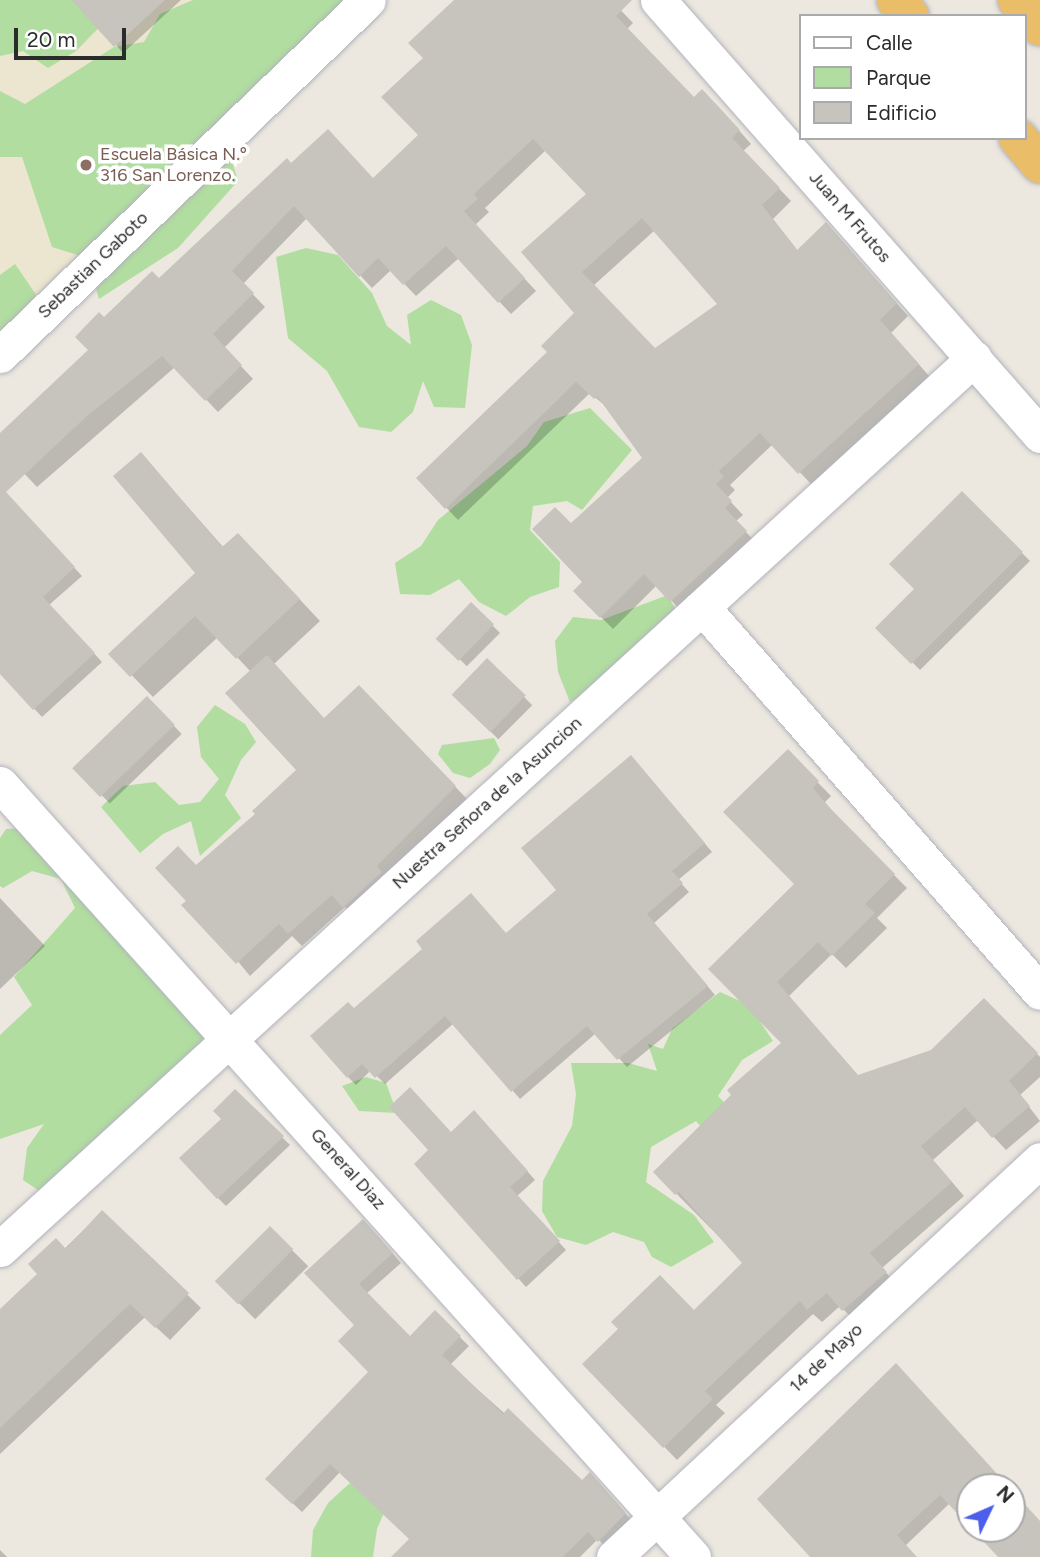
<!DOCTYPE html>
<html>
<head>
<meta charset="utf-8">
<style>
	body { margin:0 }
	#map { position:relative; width:1040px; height:1557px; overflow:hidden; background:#ece7df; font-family:Figtree,sans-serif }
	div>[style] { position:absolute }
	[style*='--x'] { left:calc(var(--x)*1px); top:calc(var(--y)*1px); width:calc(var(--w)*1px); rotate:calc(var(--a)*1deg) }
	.education>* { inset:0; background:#ece5d0 }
	.green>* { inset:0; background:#b1dda0 }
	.shadow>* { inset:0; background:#0003; transform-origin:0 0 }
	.building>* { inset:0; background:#c7c4be; transform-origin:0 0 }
	.roads { filter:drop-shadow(0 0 2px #b2b4bd) drop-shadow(0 0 2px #b2b4bd) }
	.minor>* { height:35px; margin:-17.5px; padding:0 17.5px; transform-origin:17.5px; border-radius:17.5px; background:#fff }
	.trunk>* { height:38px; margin:-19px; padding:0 19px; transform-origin:19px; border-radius:19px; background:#eabe68 }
	.dots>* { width:19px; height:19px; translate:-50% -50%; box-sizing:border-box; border:4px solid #fff; border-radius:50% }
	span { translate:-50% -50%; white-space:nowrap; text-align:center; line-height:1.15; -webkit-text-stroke:7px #fff; paint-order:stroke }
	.education-label { font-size:18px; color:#785e54 }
	.left { translate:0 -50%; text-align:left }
	.street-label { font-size:18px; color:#2b2b2b }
	.legend { position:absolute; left:799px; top:14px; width:228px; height:126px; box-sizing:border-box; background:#fff; border:2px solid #aaa; margin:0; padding:9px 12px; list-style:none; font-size:21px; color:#2b2b2b }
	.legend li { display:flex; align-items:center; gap:14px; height:35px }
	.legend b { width:35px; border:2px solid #aaa }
	.north { position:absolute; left:956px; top:1473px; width:70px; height:70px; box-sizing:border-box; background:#fff; border:2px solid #aaa; border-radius:50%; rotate:46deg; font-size:19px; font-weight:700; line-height:28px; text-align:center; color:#2b2b2b }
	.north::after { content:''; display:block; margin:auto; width:24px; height:32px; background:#4d5fea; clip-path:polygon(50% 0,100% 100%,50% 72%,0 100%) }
	.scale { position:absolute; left:14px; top:28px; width:112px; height:32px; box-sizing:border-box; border:4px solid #2b2b2b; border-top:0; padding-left:9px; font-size:21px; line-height:24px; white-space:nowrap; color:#2b2b2b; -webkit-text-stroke:5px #fff; paint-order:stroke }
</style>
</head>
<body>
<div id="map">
	<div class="education">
		<i style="clip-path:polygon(0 0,345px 0,0 330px)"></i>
	</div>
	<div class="green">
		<i style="clip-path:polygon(0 0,126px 0,76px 51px,48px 68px,23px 51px,0 56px)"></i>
		<i style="clip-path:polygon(193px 0,351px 0,224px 135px,238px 181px,178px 248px,99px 299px,87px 258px,52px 247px,22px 157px,0 157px,0 91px,25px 104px,114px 47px,144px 42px,160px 14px)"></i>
		<i style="clip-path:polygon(306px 248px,338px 255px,372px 293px,387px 326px,411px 345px,407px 315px,431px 300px,461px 315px,472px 345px,465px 408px,434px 407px,423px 381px,413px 412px,391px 432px,359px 427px,327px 371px,288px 338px,276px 257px)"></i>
		<i style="clip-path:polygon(15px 264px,39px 299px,0 336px,0 275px)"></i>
		<i style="clip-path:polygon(590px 408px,632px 450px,582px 510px,567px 501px,533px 506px,530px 530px,560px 562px,559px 587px,530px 597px,506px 616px,479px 602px,459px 579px,430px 595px,400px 594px,395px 563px,421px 546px,438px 520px,527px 446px,544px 422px)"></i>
		<i style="clip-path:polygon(668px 595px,680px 618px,600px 685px,570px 702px,558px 672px,555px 641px,573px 617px,601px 620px)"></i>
		<i style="clip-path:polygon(215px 705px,245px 724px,256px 742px,241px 760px,225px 795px,241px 818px,200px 856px,191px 821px,163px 834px,140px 853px,101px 807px,123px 786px,155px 782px,179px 805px,200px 802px,219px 779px,201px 757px,197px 727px)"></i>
		<i style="clip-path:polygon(494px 738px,500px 750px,490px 764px,470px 778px,453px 773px,438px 754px,442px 745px)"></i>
		<i style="clip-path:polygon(37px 827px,205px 1024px,201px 1050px,50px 1198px,23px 1180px,27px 1148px,44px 1124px,0 1139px,0 1035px,32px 1005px,14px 977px,75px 908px,61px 879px,32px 871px,3px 888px,0 886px,0 838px,6px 829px)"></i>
		<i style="clip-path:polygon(720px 992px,749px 1005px,773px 1041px,742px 1060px,718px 1096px,784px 1164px,756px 1191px,696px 1121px,651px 1147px,646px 1182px,694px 1215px,714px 1242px,671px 1267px,652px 1257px,644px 1242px,613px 1232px,586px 1245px,557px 1237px,542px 1211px,543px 1181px,572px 1126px,576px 1094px,571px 1063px,628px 1063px,657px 1071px,648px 1044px,663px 1049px,672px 1029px)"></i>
		<i style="clip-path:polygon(366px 1077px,386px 1083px,397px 1113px,359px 1111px,342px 1086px)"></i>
		<i style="clip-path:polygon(350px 1483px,389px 1501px,377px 1529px,373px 1557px,311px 1557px,313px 1530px,328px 1503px)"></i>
	</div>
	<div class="shadow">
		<i style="clip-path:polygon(77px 0,181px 0,123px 53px)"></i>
		<i style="clip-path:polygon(evenodd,468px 0,611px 0,633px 23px,627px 29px,694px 99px,715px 103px,751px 144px,743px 151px,791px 201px,773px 219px,798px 251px,838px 237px,908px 316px,891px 333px,930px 377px,812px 485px,773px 444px,730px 485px,735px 490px,727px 498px,743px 515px,736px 521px,757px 544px,683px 613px,657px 585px,613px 629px,575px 591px,584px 582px,571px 526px,644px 458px,609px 409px,590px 393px,458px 520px,418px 478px,549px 352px,577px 313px,588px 194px,546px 150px,485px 208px,489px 212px,475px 225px,536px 291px,511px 314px,459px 258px,416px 296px,391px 270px,372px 288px,307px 218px,243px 284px,265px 307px,224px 348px,253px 379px,218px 412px,175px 367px,37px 487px,0 448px,0 436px,91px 350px,104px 319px,159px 280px,291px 165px,373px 180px,421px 135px,425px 58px,468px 0,655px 230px,719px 305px,655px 350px,593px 286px,655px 230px)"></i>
		<i style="clip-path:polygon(141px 454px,224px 548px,259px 556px,320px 621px,274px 664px,325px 720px,359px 687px,468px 800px,357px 919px,345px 907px,302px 946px,292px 936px,250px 976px,188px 901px,298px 770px,251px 672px,218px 637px,153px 697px,111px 654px,197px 573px)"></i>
		<i style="clip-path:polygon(0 488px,82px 576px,49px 605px,102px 662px,42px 717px,0 672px)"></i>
		<i style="clip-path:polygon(962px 493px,1030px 561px,920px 670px,878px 628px,916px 589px)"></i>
		<i style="left:471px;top:604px;width:41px;height:47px;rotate:45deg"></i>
		<i style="left:487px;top:660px;width:64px;height:48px;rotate:45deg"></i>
		<i style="left:147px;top:698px;width:50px;height:100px;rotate:46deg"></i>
		<i style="clip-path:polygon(788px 752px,831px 796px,825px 802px,840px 821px,907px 888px,877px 918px,887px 928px,846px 968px,832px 954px,789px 996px,859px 1077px,932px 1052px,984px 1001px,1040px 1057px,1040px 1077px,1020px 1095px,1040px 1121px,1006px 1150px,978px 1120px,933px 1160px,964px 1196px,882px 1268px,898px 1286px,857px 1323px,840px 1306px,822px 1322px,813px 1314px,716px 1405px,725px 1413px,677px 1460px,585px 1364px,694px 1312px,745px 1263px,655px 1172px,783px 1043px,711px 969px,797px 884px)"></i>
		<i style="clip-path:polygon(639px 766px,712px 852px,678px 880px,689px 892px,654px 923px,715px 995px,627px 1067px,596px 1033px,520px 1099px,454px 1023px,385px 1084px,371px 1070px,356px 1085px,348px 1077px,355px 1011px,507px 935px,558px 890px)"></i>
		<i style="clip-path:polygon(0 898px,45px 946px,0 989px)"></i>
		<i style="clip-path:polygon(235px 1091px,290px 1145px,226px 1206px,218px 1198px,223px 1119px)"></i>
		<i style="clip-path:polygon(482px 1120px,535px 1180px,517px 1196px,566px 1250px,526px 1287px,416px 1164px,451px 1134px)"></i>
		<i style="clip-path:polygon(102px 1212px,201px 1308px,170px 1340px,145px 1317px,0 1454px,0 1312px)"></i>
		<i style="left:270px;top:1228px;width:54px;height:75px;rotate:45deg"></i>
		<i style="clip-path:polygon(372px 1230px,401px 1263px,366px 1294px,410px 1339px,435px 1313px,469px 1346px,450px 1365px,582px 1482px,598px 1483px,634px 1523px,608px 1549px,598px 1539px,580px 1557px,393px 1557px,411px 1539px,340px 1472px,302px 1512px,267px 1479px,370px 1372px,356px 1326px,307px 1273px)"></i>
		<i style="clip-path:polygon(896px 1366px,1008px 1487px,970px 1487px,970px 1524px,950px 1503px,905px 1546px,916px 1557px,813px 1557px)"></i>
		<i style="clip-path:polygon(0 1550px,7px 1557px,0 1557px)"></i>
	</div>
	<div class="building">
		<i style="clip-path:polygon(71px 0,165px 0,114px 47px)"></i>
		<i style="clip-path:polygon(evenodd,454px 0,632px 0,616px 16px,694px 97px,702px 89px,740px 130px,732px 138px,780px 188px,762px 205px,797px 250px,826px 222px,897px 303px,880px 320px,919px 364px,798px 474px,760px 433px,719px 471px,724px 477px,716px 484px,732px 501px,725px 508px,747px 531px,670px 602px,644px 574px,600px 618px,573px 591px,582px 582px,532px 529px,555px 507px,571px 523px,642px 458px,597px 396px,594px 399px,576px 382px,445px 509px,416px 478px,547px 352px,541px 346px,574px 313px,521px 252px,586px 194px,533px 139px,474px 194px,478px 199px,464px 211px,525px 278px,498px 303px,446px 246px,403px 285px,378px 258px,359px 277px,294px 206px,232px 271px,254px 293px,213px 334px,242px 365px,205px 401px,162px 356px,87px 416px,6px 492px,75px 567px,43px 597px,95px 653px,33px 710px,0 674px,0 433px,88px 350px,75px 337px,99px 312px,104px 317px,152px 271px,159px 278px,287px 158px,291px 163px,328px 129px,373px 178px,418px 135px,381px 97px,423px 58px,408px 43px,454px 0,642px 218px,717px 304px,655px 348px,582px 272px,642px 218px)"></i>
		<i style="clip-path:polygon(141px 452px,222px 547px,238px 533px,300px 599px,236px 659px,195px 616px,130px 677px,108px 654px,195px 573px,113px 476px)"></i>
		<i style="clip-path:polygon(962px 491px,1023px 552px,911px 664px,875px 628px,914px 589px,889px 564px)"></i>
		<i style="left:471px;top:602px;width:32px;height:51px;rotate:44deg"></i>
		<i style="clip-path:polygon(267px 655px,324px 718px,359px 685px,456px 786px,377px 866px,382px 872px,343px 908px,332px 895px,288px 934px,279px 924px,236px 964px,181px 905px,186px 901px,155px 868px,178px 846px,196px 865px,255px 814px,252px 811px,296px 770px,225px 693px)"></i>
		<i style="left:487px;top:658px;width:54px;height:51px;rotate:44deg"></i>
		<i style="left:147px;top:696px;width:40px;height:104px;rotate:46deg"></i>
		<i style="clip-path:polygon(788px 749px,819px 781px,813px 788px,827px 805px,895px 874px,865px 904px,875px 913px,832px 956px,818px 942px,777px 982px,858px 1075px,931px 1050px,984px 998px,1038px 1053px,1009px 1081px,1030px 1106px,992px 1138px,965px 1107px,921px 1146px,952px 1182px,870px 1253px,887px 1272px,842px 1311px,827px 1293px,807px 1310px,800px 1301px,705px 1391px,713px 1399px,663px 1448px,582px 1364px,618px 1329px,611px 1322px,660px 1275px,694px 1310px,742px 1263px,679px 1192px,675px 1195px,653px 1172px,731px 1095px,727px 1090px,781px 1043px,708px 969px,794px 884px,723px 812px)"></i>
		<i style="clip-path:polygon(631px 755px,705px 843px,672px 871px,683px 883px,647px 914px,708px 986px,617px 1060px,587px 1026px,511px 1092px,445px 1016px,375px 1078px,362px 1064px,347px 1078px,310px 1036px,348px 1002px,354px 1008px,422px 949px,416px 941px,471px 893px,506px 933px,556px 890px,521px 848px)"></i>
		<i style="clip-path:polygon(410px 1087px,451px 1132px,474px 1110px,528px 1171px,510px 1187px,560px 1241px,517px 1280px,414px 1164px,428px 1150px,389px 1107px)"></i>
		<i style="clip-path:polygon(235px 1089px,284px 1136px,217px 1199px,179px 1158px,221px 1119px,213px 1111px)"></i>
		<i style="clip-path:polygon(102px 1210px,189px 1293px,155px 1328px,130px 1304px,0 1428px,0 1309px,37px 1274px,28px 1264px,56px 1238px,66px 1249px)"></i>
		<i style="clip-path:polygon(363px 1219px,393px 1253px,359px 1284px,410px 1336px,435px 1310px,461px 1336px,442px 1355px,503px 1414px,508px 1408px,582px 1480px,590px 1472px,626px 1513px,598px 1542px,588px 1532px,563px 1557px,391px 1557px,409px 1539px,330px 1464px,292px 1504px,265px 1479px,368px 1372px,338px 1341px,354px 1325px,304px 1273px)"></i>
		<i style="left:270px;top:1226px;width:33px;height:78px;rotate:45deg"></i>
		<i style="clip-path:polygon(896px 1363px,1009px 1487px,970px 1487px,970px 1527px,940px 1495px,897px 1535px,917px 1557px,810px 1557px,757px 1499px)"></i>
		<i style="clip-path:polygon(1012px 1490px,1040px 1521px,1040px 1557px,998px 1557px,972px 1529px,1012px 1529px)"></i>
	</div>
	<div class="roads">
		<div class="minor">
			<i style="--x:658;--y:0;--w:579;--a:48.71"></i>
			<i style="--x:0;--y:355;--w:511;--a:-43.97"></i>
			<i style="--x:702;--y:607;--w:512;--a:48.72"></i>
			<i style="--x:0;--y:784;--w:1038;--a:48.12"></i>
			<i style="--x:0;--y:1249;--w:1320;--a:-42.45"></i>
			<i style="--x:614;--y:1557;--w:582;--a:-42.98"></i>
		</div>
		<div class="trunk">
			<i style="--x:896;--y:0;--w:21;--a:49"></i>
			<i style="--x:1017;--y:0;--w:35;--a:49"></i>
			<i style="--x:1018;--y:138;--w:34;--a:50"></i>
		</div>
	</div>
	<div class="dots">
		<i style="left:86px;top:165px;background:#8d6e63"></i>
	</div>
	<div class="education-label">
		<span class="left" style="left:100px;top:165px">Escuela Básica N.º<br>316 San Lorenzo.</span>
	</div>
	<div class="street-label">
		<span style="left:850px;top:217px;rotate:49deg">Juan M Frutos</span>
		<span style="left:93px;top:265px;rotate:-44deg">Sebastian Gaboto</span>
		<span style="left:487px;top:803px;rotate:-42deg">Nuestra Señora de la Asuncion</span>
		<span style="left:348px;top:1169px;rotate:48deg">General Diaz</span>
		<span style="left:826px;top:1358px;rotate:-43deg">14 de Mayo</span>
	</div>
	<ul class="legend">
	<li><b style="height:9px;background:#fff"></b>Calle</li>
	<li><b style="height:19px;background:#b1dda0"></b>Parque</li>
	<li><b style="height:19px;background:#c7c4be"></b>Edificio</li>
	</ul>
	<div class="north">N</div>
	<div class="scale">20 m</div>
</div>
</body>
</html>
